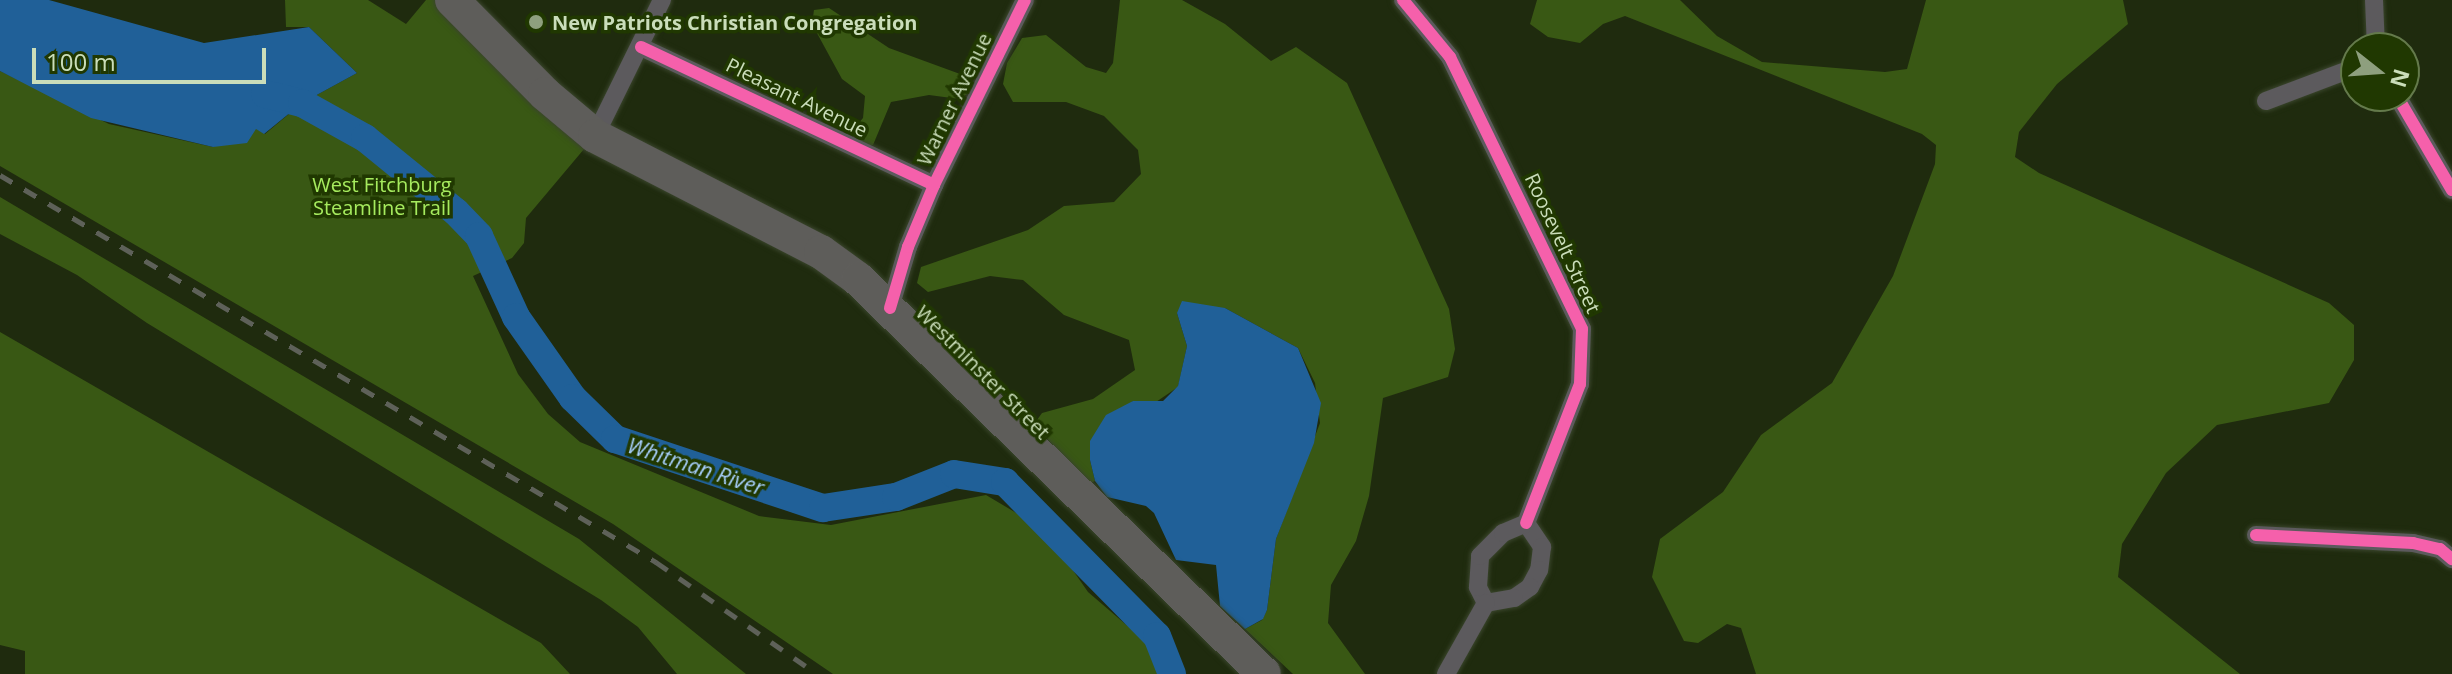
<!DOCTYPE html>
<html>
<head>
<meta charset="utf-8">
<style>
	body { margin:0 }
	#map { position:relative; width:2452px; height:674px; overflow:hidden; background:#1f2b0e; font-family:"Open Sans",sans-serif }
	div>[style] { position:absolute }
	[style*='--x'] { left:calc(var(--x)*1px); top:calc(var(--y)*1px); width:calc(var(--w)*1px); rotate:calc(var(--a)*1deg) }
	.green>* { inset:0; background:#395814 }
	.water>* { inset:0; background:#206098 }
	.river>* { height:28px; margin:-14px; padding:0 14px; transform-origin:14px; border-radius:14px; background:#206098 }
	.roads { filter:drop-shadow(0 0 2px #3a452c) drop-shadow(0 0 2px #3a452c) }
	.street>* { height:18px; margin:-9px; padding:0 9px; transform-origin:9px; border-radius:9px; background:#5c5a5d }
	.highway>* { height:34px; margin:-17px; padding:0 17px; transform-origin:17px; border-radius:17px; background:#5e5d5a }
	.rail>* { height:5px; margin-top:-2.5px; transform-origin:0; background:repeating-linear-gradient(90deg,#5e6159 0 14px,transparent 0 28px) }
	.cycleway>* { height:12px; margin:-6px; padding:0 6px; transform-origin:6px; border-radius:6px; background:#f560ab }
	.dots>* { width:22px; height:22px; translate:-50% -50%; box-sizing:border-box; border:4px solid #203801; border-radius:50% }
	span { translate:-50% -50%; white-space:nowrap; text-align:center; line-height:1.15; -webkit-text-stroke:7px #203801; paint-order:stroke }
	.poi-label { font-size:20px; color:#caddba; font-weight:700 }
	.left { translate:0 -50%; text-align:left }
	.street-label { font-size:20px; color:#caddba }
	.park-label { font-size:20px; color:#a6eb5e }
	.water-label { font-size:22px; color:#a6cdf9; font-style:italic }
	.north { position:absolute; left:2340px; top:32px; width:80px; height:80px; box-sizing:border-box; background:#203801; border:2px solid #647a4b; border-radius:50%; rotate:107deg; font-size:22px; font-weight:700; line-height:32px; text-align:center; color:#caddba }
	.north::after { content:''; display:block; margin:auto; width:28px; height:36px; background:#8e9f7e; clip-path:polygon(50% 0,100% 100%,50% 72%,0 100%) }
	.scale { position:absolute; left:32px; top:48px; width:234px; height:36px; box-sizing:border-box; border:4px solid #caddba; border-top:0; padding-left:10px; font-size:24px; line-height:28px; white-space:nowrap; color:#caddba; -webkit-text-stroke:6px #203801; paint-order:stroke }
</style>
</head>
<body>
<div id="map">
	<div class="green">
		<i style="clip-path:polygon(285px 0,368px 0,406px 24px,426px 0,452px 0,595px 136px,526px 218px,524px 243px,512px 258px,473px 276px,518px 374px,548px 414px,580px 442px,759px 516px,831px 525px,986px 495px,1045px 530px,1088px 592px,1152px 647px,1163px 674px,833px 674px,613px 524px,0 166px,0 71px,109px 124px,213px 147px,255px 128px,265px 134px,302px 103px,357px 73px,309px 27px,286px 27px)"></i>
		<i style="clip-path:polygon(1120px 0,1182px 0,1225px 24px,1271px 61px,1296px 47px,1347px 83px,1449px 309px,1455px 349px,1448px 377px,1383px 398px,1369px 496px,1356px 541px,1331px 585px,1328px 623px,1365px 674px,1293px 674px,1245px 629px,1262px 620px,1267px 610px,1276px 539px,1320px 423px,1315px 383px,1298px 348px,1225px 308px,1177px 313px,1187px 346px,1178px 387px,1153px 404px,1133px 401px,1097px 433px,1090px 460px,1095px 481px,1088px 484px,1034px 424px,1042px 413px,1093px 399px,1135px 370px,1129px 340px,1064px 315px,1023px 280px,990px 276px,928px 292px,917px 283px,921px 267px,1028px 230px,1064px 206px,1114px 202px,1141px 174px,1138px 150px,1104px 116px,1066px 102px,1013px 102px,1003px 84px,1007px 63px,1022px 38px,1046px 35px,1086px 67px,1106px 73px,1113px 63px)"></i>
		<i style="clip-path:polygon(1537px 0,1680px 0,1717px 36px,1762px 62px,1885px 72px,1907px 69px,1926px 0,2123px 0,2128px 24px,2057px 84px,2019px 132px,2015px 157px,2039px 173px,2329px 303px,2354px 325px,2354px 360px,2329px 403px,2217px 425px,2166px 473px,2122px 544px,2118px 577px,2240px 674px,1756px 674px,1741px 628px,1727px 624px,1698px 643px,1684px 641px,1652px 577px,1660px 539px,1723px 492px,1761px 435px,1832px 383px,1893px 276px,1935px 164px,1936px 145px,1922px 134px,1625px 16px,1603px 24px,1580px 43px,1548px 37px,1530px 24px)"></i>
		<i style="clip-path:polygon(829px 8px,889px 48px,971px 78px,974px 90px,959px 99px,929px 95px,891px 102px,873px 145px,858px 146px,852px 131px,863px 118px,865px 96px,842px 79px,812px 24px,814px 10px)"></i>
		<i style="clip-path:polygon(0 197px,579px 539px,746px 674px,677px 674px,638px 627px,601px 600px,147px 323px,77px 275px,0 234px)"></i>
		<i style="clip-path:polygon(0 332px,541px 643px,570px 674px,25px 674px,25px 651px,0 645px)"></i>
	</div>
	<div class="water">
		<i style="clip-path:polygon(0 0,49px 0,204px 43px,309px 27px,357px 73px,302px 103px,264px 134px,256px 129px,247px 143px,213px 147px,91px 118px,0 71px)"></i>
		<i style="clip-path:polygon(1182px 301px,1225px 308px,1298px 348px,1321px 403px,1314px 443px,1276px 539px,1267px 610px,1263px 619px,1245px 629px,1220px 606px,1216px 565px,1176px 560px,1154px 513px,1146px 506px,1107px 497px,1095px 481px,1090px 460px,1090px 441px,1106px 415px,1133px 401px,1163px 401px,1178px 386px,1187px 346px,1177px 313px)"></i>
	</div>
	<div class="river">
		<i style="--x:265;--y:94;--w:38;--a:14"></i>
		<i style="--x:302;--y:103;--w:72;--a:29.1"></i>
		<i style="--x:365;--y:138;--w:117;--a:39.1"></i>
		<i style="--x:456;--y:212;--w:33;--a:46"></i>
		<i style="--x:479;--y:236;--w:89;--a:65.4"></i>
		<i style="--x:516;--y:317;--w:99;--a:54.9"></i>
		<i style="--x:573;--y:398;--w:59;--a:44.3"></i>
		<i style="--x:615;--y:439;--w:219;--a:18.4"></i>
		<i style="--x:823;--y:508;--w:74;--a:-8.6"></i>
		<i style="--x:896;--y:497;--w:62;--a:-21.6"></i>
		<i style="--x:954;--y:474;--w:52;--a:8.9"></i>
		<i style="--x:1005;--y:482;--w:216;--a:45.4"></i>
		<i style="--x:1157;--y:636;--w:41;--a:68.5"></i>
	</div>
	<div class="roads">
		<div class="street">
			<i style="--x:1403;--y:0;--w:74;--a:50.5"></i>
			<i style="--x:1450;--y:57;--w:302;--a:64.1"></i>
			<i style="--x:1582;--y:329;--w:55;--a:92.1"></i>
			<i style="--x:1580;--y:384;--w:149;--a:111.2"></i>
			<i style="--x:2374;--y:0;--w:48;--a:87.6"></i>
			<i style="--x:641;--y:47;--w:324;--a:25.2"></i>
			<i style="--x:2397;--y:96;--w:109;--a:59.7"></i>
			<i style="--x:2266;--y:101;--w:96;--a:-20.7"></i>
			<i style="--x:595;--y:136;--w:152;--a:-63.8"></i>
			<i style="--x:890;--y:308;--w:64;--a:-73.6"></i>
			<i style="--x:908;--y:247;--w:67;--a:-67.2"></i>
			<i style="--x:934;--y:185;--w:206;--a:-63.8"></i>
			<i style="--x:1526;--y:523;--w:29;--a:56"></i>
			<i style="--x:1542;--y:547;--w:23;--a:97"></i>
			<i style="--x:1539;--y:570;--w:19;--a:118"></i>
			<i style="--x:1530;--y:587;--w:19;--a:145"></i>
			<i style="--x:1514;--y:598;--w:28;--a:170"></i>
			<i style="--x:1486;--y:603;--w:18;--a:-117"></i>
			<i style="--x:1478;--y:587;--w:31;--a:-86"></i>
			<i style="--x:1480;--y:556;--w:33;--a:-45"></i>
			<i style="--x:1503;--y:533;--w:25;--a:-23"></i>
			<i style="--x:2256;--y:535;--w:157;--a:2.9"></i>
			<i style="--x:2413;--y:543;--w:28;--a:13"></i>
			<i style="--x:2440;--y:549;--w:16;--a:40"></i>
			<i style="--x:1446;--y:674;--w:81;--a:-60.6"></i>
		</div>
		<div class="highway">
			<i style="--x:452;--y:0;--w:132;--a:45.3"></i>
			<i style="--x:545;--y:94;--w:65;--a:40"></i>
			<i style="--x:595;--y:136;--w:254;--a:27.2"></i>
			<i style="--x:821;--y:252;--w:46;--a:36.1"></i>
			<i style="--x:858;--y:279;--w:566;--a:44.21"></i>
		</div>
	</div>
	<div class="rail">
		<i style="--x:0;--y:175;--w:762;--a:30.54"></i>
		<i style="--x:656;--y:562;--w:196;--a:34.8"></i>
	</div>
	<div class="cycleway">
		<i style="--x:1403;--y:0;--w:74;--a:50.5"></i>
		<i style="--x:1450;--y:57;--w:302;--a:64.1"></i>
		<i style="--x:1582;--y:329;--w:55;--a:92.1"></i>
		<i style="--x:1580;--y:384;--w:149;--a:111.2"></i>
		<i style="--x:641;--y:47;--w:324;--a:25.2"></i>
		<i style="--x:2397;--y:96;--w:109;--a:59.7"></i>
		<i style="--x:890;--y:308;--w:64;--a:-73.6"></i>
		<i style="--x:908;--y:247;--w:67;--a:-67.2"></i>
		<i style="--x:934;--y:185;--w:206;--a:-63.8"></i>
		<i style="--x:2256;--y:535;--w:157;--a:2.9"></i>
		<i style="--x:2413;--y:543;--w:28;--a:13"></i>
		<i style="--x:2440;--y:549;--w:16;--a:40"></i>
	</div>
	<div class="dots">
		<i style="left:536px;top:22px;background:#8e9f7e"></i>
	</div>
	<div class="poi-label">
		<span class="left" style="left:552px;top:22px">New Patriots Christian Congregation</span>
	</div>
	<div class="street-label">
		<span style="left:797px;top:97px;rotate:26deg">Pleasant Avenue</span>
		<span style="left:954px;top:99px;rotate:-64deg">Warner Avenue</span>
		<span style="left:1563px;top:243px;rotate:65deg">Roosevelt Street</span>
		<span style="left:983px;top:372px;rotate:45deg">Westminster Street</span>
	</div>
	<div class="park-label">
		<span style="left:382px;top:196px">West Fitchburg<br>Steamline Trail</span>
	</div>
	<div class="water-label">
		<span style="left:696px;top:466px;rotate:18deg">Whitman River</span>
	</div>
	<div class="north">N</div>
	<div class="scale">100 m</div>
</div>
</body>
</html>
